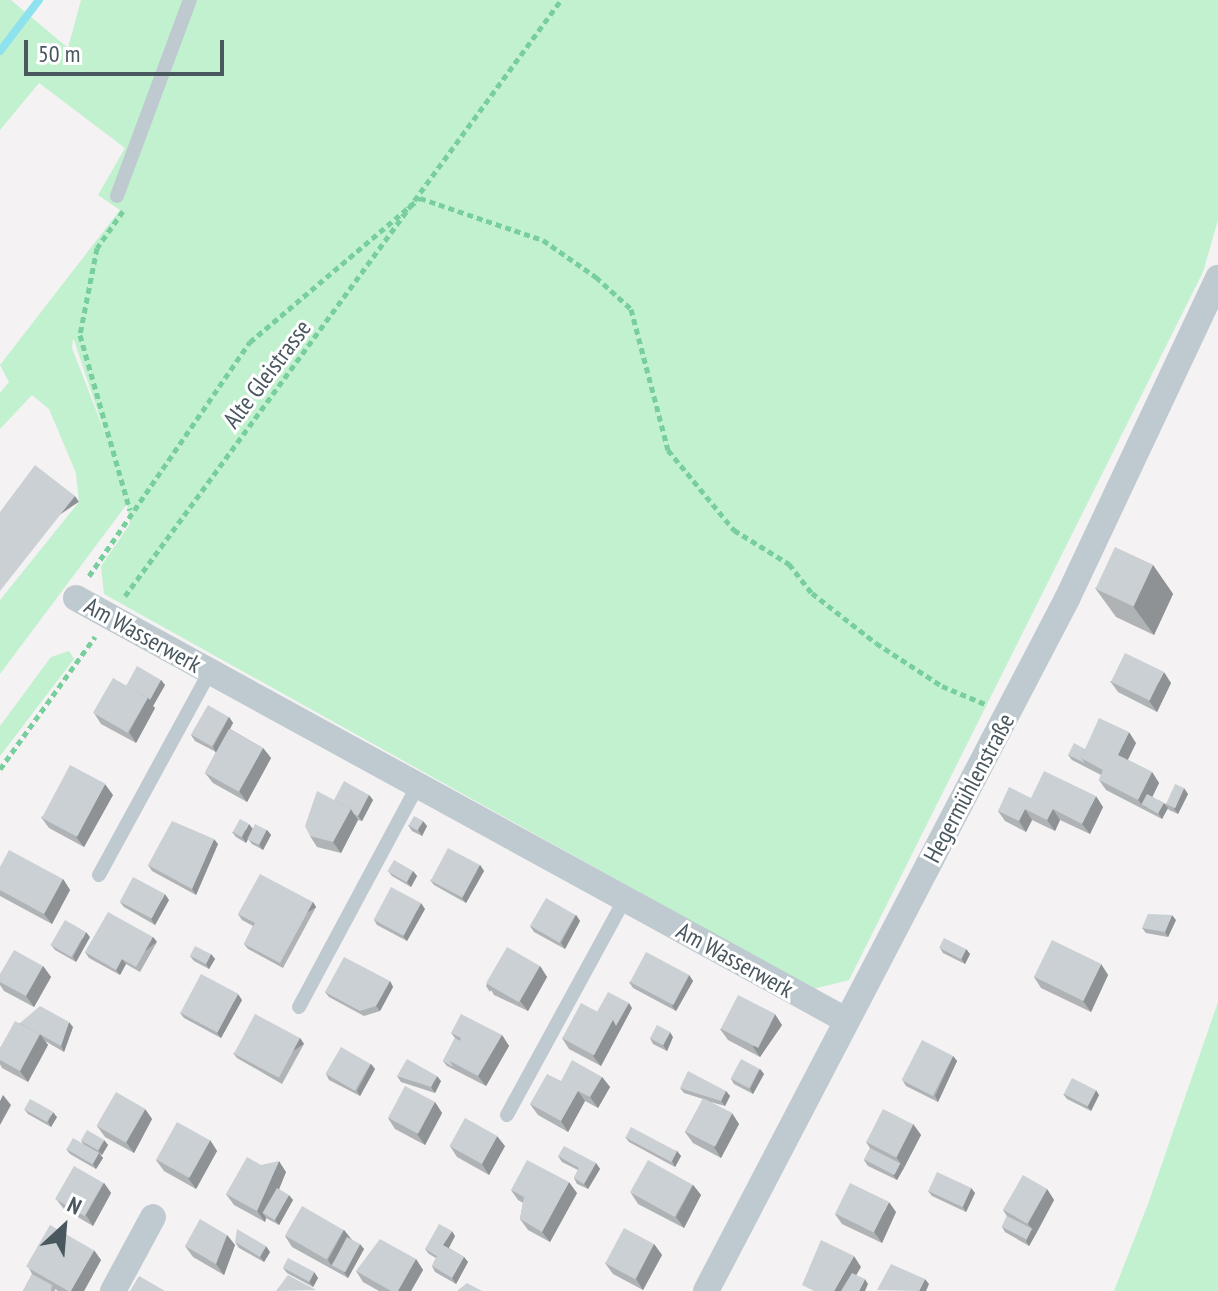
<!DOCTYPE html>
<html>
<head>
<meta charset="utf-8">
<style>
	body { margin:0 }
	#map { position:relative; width:1218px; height:1291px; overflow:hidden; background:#f4f2f2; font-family:"PT Sans Narrow",sans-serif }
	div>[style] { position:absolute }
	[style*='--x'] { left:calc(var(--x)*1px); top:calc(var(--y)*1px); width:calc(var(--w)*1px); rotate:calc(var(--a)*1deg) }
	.green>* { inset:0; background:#c1f1cf }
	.stream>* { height:8px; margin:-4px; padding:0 4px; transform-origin:4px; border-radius:4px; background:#8ee2ee }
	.path>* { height:5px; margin-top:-2.5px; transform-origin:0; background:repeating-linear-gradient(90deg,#78cf9d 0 6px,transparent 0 10px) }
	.lane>* { height:14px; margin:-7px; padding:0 7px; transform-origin:7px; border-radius:7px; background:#bfcad0 }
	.street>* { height:26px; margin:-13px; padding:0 13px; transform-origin:13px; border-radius:13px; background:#bfcad0 }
	.wall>* { inset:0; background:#afb3b6 }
	.shaded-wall>* { inset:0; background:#8e9294; transform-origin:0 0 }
	.building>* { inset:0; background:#cbd0d4; transform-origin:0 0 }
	span { translate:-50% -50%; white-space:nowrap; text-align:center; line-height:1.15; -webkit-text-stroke:6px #fff; paint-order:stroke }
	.street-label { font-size:24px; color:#49575f }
	.north { position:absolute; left:24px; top:1187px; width:80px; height:80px; -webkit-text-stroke:6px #fff; paint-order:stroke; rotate:26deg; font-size:22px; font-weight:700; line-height:32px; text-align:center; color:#49575f }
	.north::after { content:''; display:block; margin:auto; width:28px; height:36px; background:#49575f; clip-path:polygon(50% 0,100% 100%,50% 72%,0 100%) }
	.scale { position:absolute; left:24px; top:40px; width:200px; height:36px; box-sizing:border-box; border:4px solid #49575f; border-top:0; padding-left:10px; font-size:24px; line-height:28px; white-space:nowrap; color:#49575f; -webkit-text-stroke:6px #fff; paint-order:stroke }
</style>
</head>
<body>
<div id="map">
	<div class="green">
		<i style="clip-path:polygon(evenodd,0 0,11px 0,68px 48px,81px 0,1218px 0,1218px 220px,1203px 272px,849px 980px,813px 989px,104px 594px,101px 566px,130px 524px,127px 504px,0 674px,0 600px,79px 502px,76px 473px,49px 409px,32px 395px,0 429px,0 393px,9px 382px,0 365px,120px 210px,98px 195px,125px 148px,39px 83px,0 130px,0 0,73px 339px,74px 340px,106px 436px,72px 348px,73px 339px)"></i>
		<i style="clip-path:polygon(69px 651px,74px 659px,0 756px,0 726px,51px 657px)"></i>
		<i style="clip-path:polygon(1218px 1002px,1218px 1291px,1114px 1291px,1148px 1204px)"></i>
	</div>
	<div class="stream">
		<i style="--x:0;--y:51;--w:64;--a:-52.6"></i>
	</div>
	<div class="path">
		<i style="--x:123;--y:211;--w:45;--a:125.1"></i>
		<i style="--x:97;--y:248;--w:89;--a:101.1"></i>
		<i style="--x:80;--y:335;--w:182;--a:74.1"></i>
		<i style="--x:89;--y:576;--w:284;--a:-55.5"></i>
		<i style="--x:250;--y:342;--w:223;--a:-40.3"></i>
		<i style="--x:420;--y:198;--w:130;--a:18.9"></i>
		<i style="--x:543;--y:240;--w:65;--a:34.9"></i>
		<i style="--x:596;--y:277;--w:47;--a:42.4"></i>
		<i style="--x:631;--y:309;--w:146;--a:75.3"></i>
		<i style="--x:668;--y:450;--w:104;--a:50.5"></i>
		<i style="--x:734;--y:530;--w:65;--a:31.7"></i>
		<i style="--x:789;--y:564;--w:37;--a:52"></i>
		<i style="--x:812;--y:593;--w:81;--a:38"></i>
		<i style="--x:876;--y:643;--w:79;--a:33.1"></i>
		<i style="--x:942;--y:686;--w:47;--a:22.7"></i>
		<i style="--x:125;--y:596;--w:738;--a:-53.81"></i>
		<i style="--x:0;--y:769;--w:163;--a:-54.3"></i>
	</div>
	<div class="lane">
		<i style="--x:117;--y:196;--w:209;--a:-69.6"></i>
		<i style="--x:99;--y:875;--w:230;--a:-61.4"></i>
		<i style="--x:299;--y:1007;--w:250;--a:-61.8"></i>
		<i style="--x:507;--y:1115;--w:246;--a:-61.4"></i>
	</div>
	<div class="street">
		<i style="--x:76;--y:598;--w:878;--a:28.73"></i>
		<i style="--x:113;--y:1291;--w:84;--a:-61.6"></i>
		<i style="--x:706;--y:1291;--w:781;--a:-62.45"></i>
		<i style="--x:1067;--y:599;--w:355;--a:-64.8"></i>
	</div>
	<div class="wall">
		<i style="clip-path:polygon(1153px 565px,1173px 594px,1154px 635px,1116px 617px,1095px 588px)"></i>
		<i style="clip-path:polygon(161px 680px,165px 685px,153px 706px,155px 708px,136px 743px,101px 724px,94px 713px,126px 686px)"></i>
		<i style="clip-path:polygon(1110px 681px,1171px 683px,1157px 712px,1118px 692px)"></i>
		<i style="clip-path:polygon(229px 717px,233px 723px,230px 729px,263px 748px,271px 758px,247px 802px,213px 783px,205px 773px,216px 752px,195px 741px,191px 735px)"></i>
		<i style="clip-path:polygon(1136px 743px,1128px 760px,1152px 772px,1159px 783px,1152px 797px,1164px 803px,1168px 808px,1162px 819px,1106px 790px,1099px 780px,1101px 775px,1072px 760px,1068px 755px,1085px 749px)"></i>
		<i style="clip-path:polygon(1188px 794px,1178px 814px,1169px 810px,1165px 804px)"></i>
		<i style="clip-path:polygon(113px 795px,84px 847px,49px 828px,41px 817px)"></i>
		<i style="clip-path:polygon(369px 795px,373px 800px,362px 821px,358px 820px,341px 853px,317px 847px,310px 836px,334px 800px)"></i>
		<i style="clip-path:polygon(1031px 798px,1103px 807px,1090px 834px,1060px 820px,1055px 831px,1032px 820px,1026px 832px,1005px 821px,998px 811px)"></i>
		<i style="clip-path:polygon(408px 825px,427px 826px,422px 836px,412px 831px)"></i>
		<i style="clip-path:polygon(253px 829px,267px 830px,271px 835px,263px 850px,252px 844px,248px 839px,251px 834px,246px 843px,236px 837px,232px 832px)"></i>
		<i style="clip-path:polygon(218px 844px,196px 895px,152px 871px,148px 865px)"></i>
		<i style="clip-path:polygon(480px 865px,484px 871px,466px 903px,434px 885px,430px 880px)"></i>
		<i style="clip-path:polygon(0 867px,63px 879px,70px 890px,52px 924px,0 896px)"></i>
		<i style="clip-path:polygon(388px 871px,413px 871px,417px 876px,411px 887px,392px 876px)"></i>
		<i style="clip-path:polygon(169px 900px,155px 925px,124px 907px,120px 902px)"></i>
		<i style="clip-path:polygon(313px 902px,316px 907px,283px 968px,248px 949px,244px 944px,253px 926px,242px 920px,238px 914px)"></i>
		<i style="clip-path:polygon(425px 909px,407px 941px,377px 925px,374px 920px)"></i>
		<i style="clip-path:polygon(576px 915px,580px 921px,565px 949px,534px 932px,530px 926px)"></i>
		<i style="clip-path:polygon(1176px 920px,1168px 937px,1146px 933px,1142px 928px)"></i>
		<i style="clip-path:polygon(90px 937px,76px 962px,55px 950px,51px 945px)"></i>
		<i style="clip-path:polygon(153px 937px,157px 942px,140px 972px,126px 964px,120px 975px,89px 958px,85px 952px)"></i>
		<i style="clip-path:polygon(940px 948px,966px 949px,970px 954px,965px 964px,943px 953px)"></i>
		<i style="clip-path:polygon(211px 954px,215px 959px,209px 969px,194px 961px,190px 956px)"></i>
		<i style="clip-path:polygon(1101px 964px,1108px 975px,1091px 1012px,1041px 988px,1034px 977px)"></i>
		<i style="clip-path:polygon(43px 966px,51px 977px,34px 1007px,4px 991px,0 985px,0 974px)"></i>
		<i style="clip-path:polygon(540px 966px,547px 977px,528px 1011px,494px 995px,491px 990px,490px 992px,486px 986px,487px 984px)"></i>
		<i style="clip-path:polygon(689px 975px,693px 981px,676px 1011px,633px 988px,629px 982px)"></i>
		<i style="clip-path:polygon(390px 981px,393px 987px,380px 1011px,364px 1016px,329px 997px,325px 992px)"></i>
		<i style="clip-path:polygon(242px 1000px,221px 1038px,184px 1018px,180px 1013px)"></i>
		<i style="clip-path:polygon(632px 1008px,601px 1066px,569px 1049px,562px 1038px,597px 1012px)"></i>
		<i style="clip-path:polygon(20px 1023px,73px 1027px,64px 1052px,45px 1041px,48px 1045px,28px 1082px,2px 1068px,0 1064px,0 1048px)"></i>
		<i style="clip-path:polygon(782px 1025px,760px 1057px,728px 1040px,720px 1029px)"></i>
		<i style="clip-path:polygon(451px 1033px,502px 1035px,509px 1046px,486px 1086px,447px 1066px,443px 1061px,455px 1038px)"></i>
		<i style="clip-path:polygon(673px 1037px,667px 1051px,653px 1044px,650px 1038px)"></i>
		<i style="clip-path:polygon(300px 1038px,304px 1044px,282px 1084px,237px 1058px,233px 1053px)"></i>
		<i style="clip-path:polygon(953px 1056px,957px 1061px,938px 1102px,906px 1086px,903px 1081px)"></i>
		<i style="clip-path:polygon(371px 1064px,375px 1069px,360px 1096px,329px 1080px,326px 1074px)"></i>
		<i style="clip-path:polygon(760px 1069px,764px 1074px,753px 1094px,734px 1084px,731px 1079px)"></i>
		<i style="clip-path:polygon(397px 1076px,441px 1081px,435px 1093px,401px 1082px)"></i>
		<i style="clip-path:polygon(602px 1077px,610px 1087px,598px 1108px,585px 1101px,568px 1132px,538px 1115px,530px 1104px,561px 1081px)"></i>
		<i style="clip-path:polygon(680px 1088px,726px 1091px,730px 1096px,725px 1106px,711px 1102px,739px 1124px,721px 1158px,693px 1143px,685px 1132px,703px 1099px,684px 1093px)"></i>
		<i style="clip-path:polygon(1063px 1094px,1099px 1095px,1091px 1111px,1067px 1099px)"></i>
		<i style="clip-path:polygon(435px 1102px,442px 1113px,425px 1145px,395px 1129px,388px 1118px)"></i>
		<i style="clip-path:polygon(24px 1109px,57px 1117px,51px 1127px,28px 1114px)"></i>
		<i style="clip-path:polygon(145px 1109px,152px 1119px,134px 1153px,105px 1137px,97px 1126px)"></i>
		<i style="clip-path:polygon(913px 1124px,921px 1135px,897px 1180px,868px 1166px,864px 1160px,870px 1148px,866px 1142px)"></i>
		<i style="clip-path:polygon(625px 1137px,677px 1151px,681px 1156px,675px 1167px,629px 1142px)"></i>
		<i style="clip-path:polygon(81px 1140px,104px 1140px,108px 1145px,102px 1155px,100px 1154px,103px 1158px,96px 1169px,70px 1154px,66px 1149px,83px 1144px)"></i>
		<i style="clip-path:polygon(210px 1140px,217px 1151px,196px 1189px,164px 1171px,156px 1160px)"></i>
		<i style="clip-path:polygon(450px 1146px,505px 1146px,489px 1175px,457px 1157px)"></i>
		<i style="clip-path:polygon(558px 1156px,596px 1163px,600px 1169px,588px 1189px,577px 1184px,574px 1178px,578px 1170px,562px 1162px)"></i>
		<i style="clip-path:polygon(261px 1165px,286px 1172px,279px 1189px,293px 1200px,279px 1225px,266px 1218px,265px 1222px,234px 1205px,226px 1194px)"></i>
		<i style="clip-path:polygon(104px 1183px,111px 1193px,93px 1226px,64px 1209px,56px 1199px)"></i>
		<i style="clip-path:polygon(693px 1185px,701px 1195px,684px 1228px,638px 1204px,631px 1193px)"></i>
		<i style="clip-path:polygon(971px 1188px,975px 1193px,966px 1212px,932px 1196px,928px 1191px)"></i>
		<i style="clip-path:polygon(1047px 1189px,1054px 1200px,1029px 1246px,1005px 1232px,1002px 1227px,1007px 1216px,1003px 1210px)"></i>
		<i style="clip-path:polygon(511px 1190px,577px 1193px,550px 1242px,528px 1230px,520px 1219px,523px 1203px,518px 1200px)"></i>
		<i style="clip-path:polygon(896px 1212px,882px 1243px,842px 1224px,835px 1214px)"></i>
		<i style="clip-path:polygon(344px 1230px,350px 1238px,364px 1249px,348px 1278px,292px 1247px,285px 1236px)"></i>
		<i style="clip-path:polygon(227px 1235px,235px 1245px,224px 1275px,193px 1257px,185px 1246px)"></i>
		<i style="clip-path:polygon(455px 1236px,449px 1248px,464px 1257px,468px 1262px,456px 1284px,435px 1272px,432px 1266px,436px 1258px,429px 1254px,425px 1249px)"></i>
		<i style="clip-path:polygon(235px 1242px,270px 1252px,264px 1262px,239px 1248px)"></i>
		<i style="clip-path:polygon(654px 1244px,662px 1255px,643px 1290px,613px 1274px,605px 1263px)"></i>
		<i style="clip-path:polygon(416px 1259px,423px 1270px,411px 1291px,379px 1291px,363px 1282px,356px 1271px)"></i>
		<i style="clip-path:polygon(101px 1260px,84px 1291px,58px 1291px,55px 1289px,55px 1291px,23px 1291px,32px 1274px,29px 1268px)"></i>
		<i style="clip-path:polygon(283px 1268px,314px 1272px,318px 1278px,313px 1287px,287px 1273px)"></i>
	</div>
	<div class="shaded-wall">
		<i style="left:75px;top:496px;width:7px;height:121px;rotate:56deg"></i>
		<i style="clip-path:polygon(1153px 565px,1173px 594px,1154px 635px,1133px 606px)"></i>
		<i style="clip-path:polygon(1164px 672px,1171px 683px,1157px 712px,1149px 701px)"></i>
		<i style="clip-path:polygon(161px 680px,165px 685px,153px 706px,155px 708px,136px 743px,129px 732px,148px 698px)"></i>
		<i style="clip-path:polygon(229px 717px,233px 723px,216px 753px,213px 747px)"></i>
		<i style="clip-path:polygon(1129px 732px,1136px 743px,1125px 765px,1118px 755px)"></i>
		<i style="clip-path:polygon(263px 748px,271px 758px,247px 802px,239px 791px)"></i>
		<i style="clip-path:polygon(1152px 772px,1159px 783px,1147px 808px,1142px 805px,1138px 800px)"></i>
		<i style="clip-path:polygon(105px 784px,113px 795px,84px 847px,76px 837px)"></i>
		<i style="clip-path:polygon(1184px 788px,1188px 794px,1178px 814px,1174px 809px)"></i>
		<i style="clip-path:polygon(369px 795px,373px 800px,362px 821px,358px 816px)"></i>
		<i style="clip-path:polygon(1096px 796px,1103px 807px,1090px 834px,1082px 824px)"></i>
		<i style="clip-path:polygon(1164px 803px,1168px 808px,1162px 819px,1158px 813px)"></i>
		<i style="clip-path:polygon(351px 809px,358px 820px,341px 853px,333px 842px)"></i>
		<i style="clip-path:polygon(1025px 809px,1032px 820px,1026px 832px,1019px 821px)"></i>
		<i style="clip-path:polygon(1053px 809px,1060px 820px,1055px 831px,1047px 820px)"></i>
		<i style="clip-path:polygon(423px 821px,427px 826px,422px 836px,418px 830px)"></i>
		<i style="clip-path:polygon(249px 824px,253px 829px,246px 843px,242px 837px)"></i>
		<i style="clip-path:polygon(267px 830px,271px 835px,263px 850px,259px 845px)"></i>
		<i style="clip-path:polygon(214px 839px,218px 844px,196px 895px,192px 889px)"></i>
		<i style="clip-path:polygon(480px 865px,484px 871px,466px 903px,462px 898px)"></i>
		<i style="clip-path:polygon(413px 871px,417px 876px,411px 887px,407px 882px)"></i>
		<i style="clip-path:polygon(63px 879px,70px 890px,52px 924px,44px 914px)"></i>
		<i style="clip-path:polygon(165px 894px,169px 900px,155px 925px,151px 919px)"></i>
		<i style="left:313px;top:902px;width:6px;height:69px;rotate:59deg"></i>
		<i style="clip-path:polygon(421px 903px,425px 909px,407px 941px,403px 936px)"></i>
		<i style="clip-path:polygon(576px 915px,580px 921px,565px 949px,561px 943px)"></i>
		<i style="clip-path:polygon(1172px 915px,1176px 920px,1168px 937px,1165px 932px)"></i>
		<i style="clip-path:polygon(86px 932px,90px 937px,76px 962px,73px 957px)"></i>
		<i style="left:153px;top:937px;width:6px;height:34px;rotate:51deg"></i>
		<i style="clip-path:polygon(966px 949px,970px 954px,965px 964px,961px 958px)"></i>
		<i style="clip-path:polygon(211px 954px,215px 959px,209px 969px,206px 964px)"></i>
		<i style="clip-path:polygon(122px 959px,126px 964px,120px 975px,116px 970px)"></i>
		<i style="clip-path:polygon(1101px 964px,1108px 975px,1091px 1012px,1083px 1001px)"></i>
		<i style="clip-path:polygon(43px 966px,51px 977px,34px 1007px,26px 996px)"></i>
		<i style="clip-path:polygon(540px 966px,547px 977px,528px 1011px,520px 1001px)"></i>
		<i style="clip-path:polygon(689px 975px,693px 981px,676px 1011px,672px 1006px)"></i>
		<i style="clip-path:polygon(390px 981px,393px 987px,380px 1011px,376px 1006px)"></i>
		<i style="clip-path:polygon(238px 994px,242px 1000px,221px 1038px,217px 1033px)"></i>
		<i style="clip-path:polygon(629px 1003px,632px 1008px,601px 1066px,593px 1056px,613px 1020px)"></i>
		<i style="clip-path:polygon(775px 1014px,782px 1025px,760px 1057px,753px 1047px)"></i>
		<i style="clip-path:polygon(69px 1022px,73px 1027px,64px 1052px,61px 1046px)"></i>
		<i style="clip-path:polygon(670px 1032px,673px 1037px,667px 1051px,663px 1045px)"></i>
		<i style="clip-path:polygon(40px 1034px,48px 1045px,28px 1082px,20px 1071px)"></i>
		<i style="clip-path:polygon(502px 1035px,509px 1046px,486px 1086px,478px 1076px)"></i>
		<i style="left:300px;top:1038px;width:7px;height:46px;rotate:56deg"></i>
		<i style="clip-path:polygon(953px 1056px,957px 1061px,938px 1102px,935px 1096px)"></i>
		<i style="clip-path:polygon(371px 1064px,375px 1069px,360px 1096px,357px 1091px)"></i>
		<i style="clip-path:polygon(760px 1069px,764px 1074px,753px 1094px,750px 1089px)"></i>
		<i style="clip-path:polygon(437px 1076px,441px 1081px,435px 1093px,431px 1087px)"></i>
		<i style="clip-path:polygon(602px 1077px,610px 1087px,598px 1108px,590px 1097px)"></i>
		<i style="clip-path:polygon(1096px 1090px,1099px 1095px,1091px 1111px,1087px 1106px)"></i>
		<i style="clip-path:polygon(578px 1091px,585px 1101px,568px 1132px,561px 1121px)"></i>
		<i style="clip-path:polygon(726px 1091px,730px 1096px,725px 1106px,721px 1101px)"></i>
		<i style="clip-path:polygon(3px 1095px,11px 1105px,0 1125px,0 1101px)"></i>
		<i style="clip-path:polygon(435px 1102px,442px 1113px,425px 1145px,417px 1134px)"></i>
		<i style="clip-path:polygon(145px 1109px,152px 1119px,134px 1153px,126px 1142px)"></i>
		<i style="clip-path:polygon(53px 1112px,57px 1117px,51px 1127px,48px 1122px)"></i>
		<i style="clip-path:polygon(732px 1113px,739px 1124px,721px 1158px,714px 1147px)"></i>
		<i style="clip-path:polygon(913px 1124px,921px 1135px,904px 1168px,896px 1157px)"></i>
		<i style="clip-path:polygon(497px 1136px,505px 1146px,489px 1175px,482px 1164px)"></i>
		<i style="clip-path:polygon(104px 1140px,108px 1145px,102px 1155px,98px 1150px)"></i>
		<i style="clip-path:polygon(210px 1140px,217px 1151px,196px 1189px,188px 1178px)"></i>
		<i style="clip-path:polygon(677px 1151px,681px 1156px,675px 1167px,672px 1161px)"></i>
		<i style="clip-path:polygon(99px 1153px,103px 1158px,96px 1169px,93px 1164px)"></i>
		<i style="clip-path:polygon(279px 1161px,286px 1172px,268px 1216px,263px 1213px,266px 1218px,265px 1222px,257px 1211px)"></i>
		<i style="clip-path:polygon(596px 1163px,600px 1169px,588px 1189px,584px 1184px)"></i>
		<i style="clip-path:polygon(900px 1163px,904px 1168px,897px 1180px,893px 1175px)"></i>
		<i style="clip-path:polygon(569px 1182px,577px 1193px,550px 1242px,542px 1232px)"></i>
		<i style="clip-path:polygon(104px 1183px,111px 1193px,93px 1226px,86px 1215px)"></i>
		<i style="clip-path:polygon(693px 1185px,701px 1195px,684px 1228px,676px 1217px)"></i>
		<i style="clip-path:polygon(971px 1188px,975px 1193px,966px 1212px,963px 1207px)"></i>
		<i style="clip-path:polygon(1047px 1189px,1054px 1200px,1036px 1234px,1028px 1224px)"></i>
		<i style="clip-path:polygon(289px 1195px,293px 1200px,279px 1225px,275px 1220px)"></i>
		<i style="clip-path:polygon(889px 1202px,896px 1212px,882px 1243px,874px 1232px)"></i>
		<i style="clip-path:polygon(1032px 1229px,1036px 1234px,1029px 1246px,1026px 1241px)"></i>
		<i style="clip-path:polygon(344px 1230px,352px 1240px,331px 1265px,328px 1260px)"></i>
		<i style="clip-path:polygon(452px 1231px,455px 1236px,447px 1251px,443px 1245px)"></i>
		<i style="clip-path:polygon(227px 1235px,235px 1245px,224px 1275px,216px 1264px)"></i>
		<i style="clip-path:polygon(360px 1244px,364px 1249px,348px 1278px,344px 1272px)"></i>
		<i style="clip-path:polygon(654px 1244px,662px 1255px,643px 1290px,636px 1279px)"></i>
		<i style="clip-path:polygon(266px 1246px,270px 1252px,264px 1262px,260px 1257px)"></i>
		<i style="clip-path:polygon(94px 1250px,101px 1260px,84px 1291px,71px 1291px)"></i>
		<i style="clip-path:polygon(854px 1256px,861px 1267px,847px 1291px,834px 1291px)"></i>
		<i style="clip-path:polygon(464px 1257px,468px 1262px,456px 1284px,452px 1278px)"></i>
		<i style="clip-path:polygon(416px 1259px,423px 1270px,411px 1291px,398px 1291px)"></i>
		<i style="clip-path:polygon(314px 1272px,318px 1278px,313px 1287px,309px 1282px)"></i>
		<i style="clip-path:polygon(865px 1279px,868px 1284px,865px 1291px,859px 1291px)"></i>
		<i style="clip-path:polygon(925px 1279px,929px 1284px,926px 1291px,919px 1291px)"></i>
	</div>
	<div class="building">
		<i style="clip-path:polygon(35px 465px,75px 496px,0 591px,0 512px)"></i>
		<i style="left:1115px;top:547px;width:42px;height:46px;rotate:25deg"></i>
		<i style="left:1125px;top:653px;width:43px;height:32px;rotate:26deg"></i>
		<i style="clip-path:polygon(137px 666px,161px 680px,150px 700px,148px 698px,126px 686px)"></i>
		<i style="left:113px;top:678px;width:40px;height:40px;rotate:30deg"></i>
		<i style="left:208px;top:705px;width:24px;height:34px;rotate:30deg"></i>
		<i style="clip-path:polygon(1099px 718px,1129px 732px,1118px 755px,1152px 772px,1138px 800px,1099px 780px,1103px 770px,1081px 758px)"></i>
		<i style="left:229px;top:729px;width:39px;height:50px;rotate:29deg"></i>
		<i style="clip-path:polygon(1074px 743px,1085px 749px,1081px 758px,1085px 763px,1068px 755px)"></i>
		<i style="left:70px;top:765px;width:40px;height:60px;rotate:28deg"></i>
		<i style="clip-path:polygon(1044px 771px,1096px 796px,1082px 824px,1053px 809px,1047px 820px,1025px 809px,1019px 821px,998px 811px,1009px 787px,1031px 798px)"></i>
		<i style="clip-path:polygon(344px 781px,369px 795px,358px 816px,354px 814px,351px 809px,334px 800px)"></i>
		<i style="left:1175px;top:784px;width:10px;height:22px;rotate:24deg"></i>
		<i style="clip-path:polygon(317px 791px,351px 809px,333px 842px,310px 836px,305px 826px)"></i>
		<i style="left:1147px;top:794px;width:19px;height:12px;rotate:28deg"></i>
		<i style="left:414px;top:816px;width:10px;height:11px;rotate:29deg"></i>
		<i style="left:240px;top:819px;width:10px;height:15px;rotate:29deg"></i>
		<i style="clip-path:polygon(172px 821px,214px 839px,192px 889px,148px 865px)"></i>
		<i style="left:255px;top:824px;width:13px;height:17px;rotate:27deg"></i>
		<i style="left:448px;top:848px;width:36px;height:37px;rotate:28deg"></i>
		<i style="clip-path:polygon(9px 850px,63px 879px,44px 914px,0 890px,0 867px)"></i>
		<i style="left:394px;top:860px;width:22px;height:13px;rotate:30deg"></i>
		<i style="clip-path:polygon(260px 874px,313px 902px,280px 963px,244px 944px,255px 923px,238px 914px)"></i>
		<i style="left:133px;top:877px;width:36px;height:28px;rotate:28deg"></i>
		<i style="left:391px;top:887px;width:34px;height:37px;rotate:28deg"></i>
		<i style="left:546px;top:898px;width:34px;height:32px;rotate:30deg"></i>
		<i style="clip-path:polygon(108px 912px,153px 937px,136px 967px,122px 959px,116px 970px,85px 952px)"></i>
		<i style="clip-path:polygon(1148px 914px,1172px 915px,1165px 932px,1142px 928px)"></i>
		<i style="left:65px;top:920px;width:24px;height:29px;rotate:30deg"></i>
		<i style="left:944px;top:938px;width:25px;height:11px;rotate:27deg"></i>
		<i style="left:1052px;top:940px;width:55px;height:41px;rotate:26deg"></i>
		<i style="left:195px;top:946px;width:18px;height:11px;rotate:27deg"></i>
		<i style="left:507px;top:947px;width:38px;height:42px;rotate:30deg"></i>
		<i style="clip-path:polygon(14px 950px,43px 966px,26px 996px,0 982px,0 974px)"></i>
		<i style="left:646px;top:952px;width:49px;height:34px;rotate:28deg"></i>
		<i style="clip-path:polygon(344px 957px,390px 981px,376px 1006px,360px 1011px,325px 992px)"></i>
		<i style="left:201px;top:974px;width:42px;height:44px;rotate:28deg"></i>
		<i style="clip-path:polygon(608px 992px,629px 1003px,616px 1026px,613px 1020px,597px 1012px)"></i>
		<i style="left:738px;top:995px;width:42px;height:38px;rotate:27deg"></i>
		<i style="left:581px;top:1003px;width:36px;height:40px;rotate:28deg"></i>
		<i style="clip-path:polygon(40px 1006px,69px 1022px,61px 1046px,20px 1023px)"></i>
		<i style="left:255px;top:1014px;width:51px;height:45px;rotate:28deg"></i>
		<i style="clip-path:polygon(461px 1014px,502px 1035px,478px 1076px,450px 1061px,461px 1038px,451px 1033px)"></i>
		<i style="clip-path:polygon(15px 1021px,40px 1034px,20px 1071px,0 1060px,0 1048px)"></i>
		<i style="left:657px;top:1025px;width:15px;height:15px;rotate:28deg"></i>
		<i style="clip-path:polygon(455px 1038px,460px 1041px,450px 1061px,453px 1067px,443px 1061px)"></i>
		<i style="left:922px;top:1040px;width:35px;height:45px;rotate:27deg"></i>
		<i style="left:341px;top:1047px;width:34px;height:31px;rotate:30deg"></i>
		<i style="clip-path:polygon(407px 1059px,437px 1076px,431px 1087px,397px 1076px)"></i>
		<i style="left:741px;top:1059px;width:21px;height:22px;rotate:28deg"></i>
		<i style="clip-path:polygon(572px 1060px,602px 1077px,590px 1097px,578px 1091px,561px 1121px,530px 1104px,547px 1074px,561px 1081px)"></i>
		<i style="clip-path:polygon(688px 1071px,726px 1091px,721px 1101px,680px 1088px)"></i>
		<i style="left:1072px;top:1078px;width:27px;height:18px;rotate:27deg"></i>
		<i style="left:405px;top:1086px;width:34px;height:36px;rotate:28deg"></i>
		<i style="left:116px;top:1092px;width:34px;height:39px;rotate:30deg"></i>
		<i style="left:703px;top:1098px;width:33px;height:38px;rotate:27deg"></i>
		<i style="left:30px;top:1099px;width:26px;height:12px;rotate:29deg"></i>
		<i style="left:883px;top:1109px;width:34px;height:37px;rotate:27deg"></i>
		<i style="left:465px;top:1118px;width:37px;height:32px;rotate:29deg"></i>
		<i style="left:177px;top:1122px;width:38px;height:43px;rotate:29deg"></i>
		<i style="left:631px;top:1127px;width:52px;height:12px;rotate:28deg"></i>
		<i style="left:87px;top:1130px;width:20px;height:12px;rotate:30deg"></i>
		<i style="left:73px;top:1138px;width:30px;height:13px;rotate:30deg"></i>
		<i style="clip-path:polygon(564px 1146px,596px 1163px,584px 1184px,574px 1178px,579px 1168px,558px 1156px)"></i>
		<i style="left:870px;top:1148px;width:34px;height:13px;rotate:27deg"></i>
		<i style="clip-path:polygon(247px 1157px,261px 1165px,279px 1161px,257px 1211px,226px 1194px)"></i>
		<i style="clip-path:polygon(527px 1160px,569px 1182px,542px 1232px,520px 1219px,524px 1197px,511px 1190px)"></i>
		<i style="left:648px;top:1160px;width:51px;height:37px;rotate:29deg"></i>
		<i style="left:74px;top:1166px;width:34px;height:38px;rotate:30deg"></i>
		<i style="left:937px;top:1172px;width:38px;height:21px;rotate:25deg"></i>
		<i style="left:1023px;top:1175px;width:28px;height:40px;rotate:30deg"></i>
		<i style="left:850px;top:1183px;width:43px;height:34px;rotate:26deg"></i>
		<i style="left:277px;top:1188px;width:14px;height:29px;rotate:30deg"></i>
		<i style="left:302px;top:1206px;width:48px;height:34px;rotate:30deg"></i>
		<i style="left:1007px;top:1216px;width:28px;height:12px;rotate:27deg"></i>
		<i style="clip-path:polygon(200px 1219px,227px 1235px,216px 1264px,185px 1246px)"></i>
		<i style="clip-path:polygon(439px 1224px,452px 1231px,443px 1245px,464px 1257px,452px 1278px,432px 1266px,437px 1256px,425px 1249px)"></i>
		<i style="left:50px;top:1225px;width:51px;height:48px;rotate:30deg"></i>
		<i style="left:624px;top:1228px;width:34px;height:40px;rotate:28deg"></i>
		<i style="clip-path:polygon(237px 1229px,266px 1246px,260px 1257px,235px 1242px)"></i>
		<i style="left:347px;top:1237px;width:15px;height:32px;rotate:28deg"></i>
		<i style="clip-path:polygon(380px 1239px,416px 1259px,398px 1291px,391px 1291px,356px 1271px)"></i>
		<i style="clip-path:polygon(821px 1240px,854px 1256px,834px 1291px,814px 1291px,802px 1285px)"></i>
		<i style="left:288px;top:1258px;width:30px;height:11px;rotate:28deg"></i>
		<i style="clip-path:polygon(891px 1264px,925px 1279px,919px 1291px,877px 1290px)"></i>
		<i style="clip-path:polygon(852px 1273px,865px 1279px,859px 1291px,841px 1291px)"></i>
		<i style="clip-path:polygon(32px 1274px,52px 1285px,51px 1291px,23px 1291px)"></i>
		<i style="clip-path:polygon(288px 1275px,316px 1290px,276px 1291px)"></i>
		<i style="clip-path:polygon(139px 1276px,165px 1291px,130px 1291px)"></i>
		<i style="clip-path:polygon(467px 1283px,482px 1291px,457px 1291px)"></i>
	</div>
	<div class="street-label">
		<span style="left:267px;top:374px;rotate:-53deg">Alte Gleistrasse</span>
		<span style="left:143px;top:635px;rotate:29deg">Am Wasserwerk</span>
		<span style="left:969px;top:788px;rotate:-62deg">Hegermühlenstraße</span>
		<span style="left:735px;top:960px;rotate:29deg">Am Wasserwerk</span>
	</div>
	<div class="north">N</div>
	<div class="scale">50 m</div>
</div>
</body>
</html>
